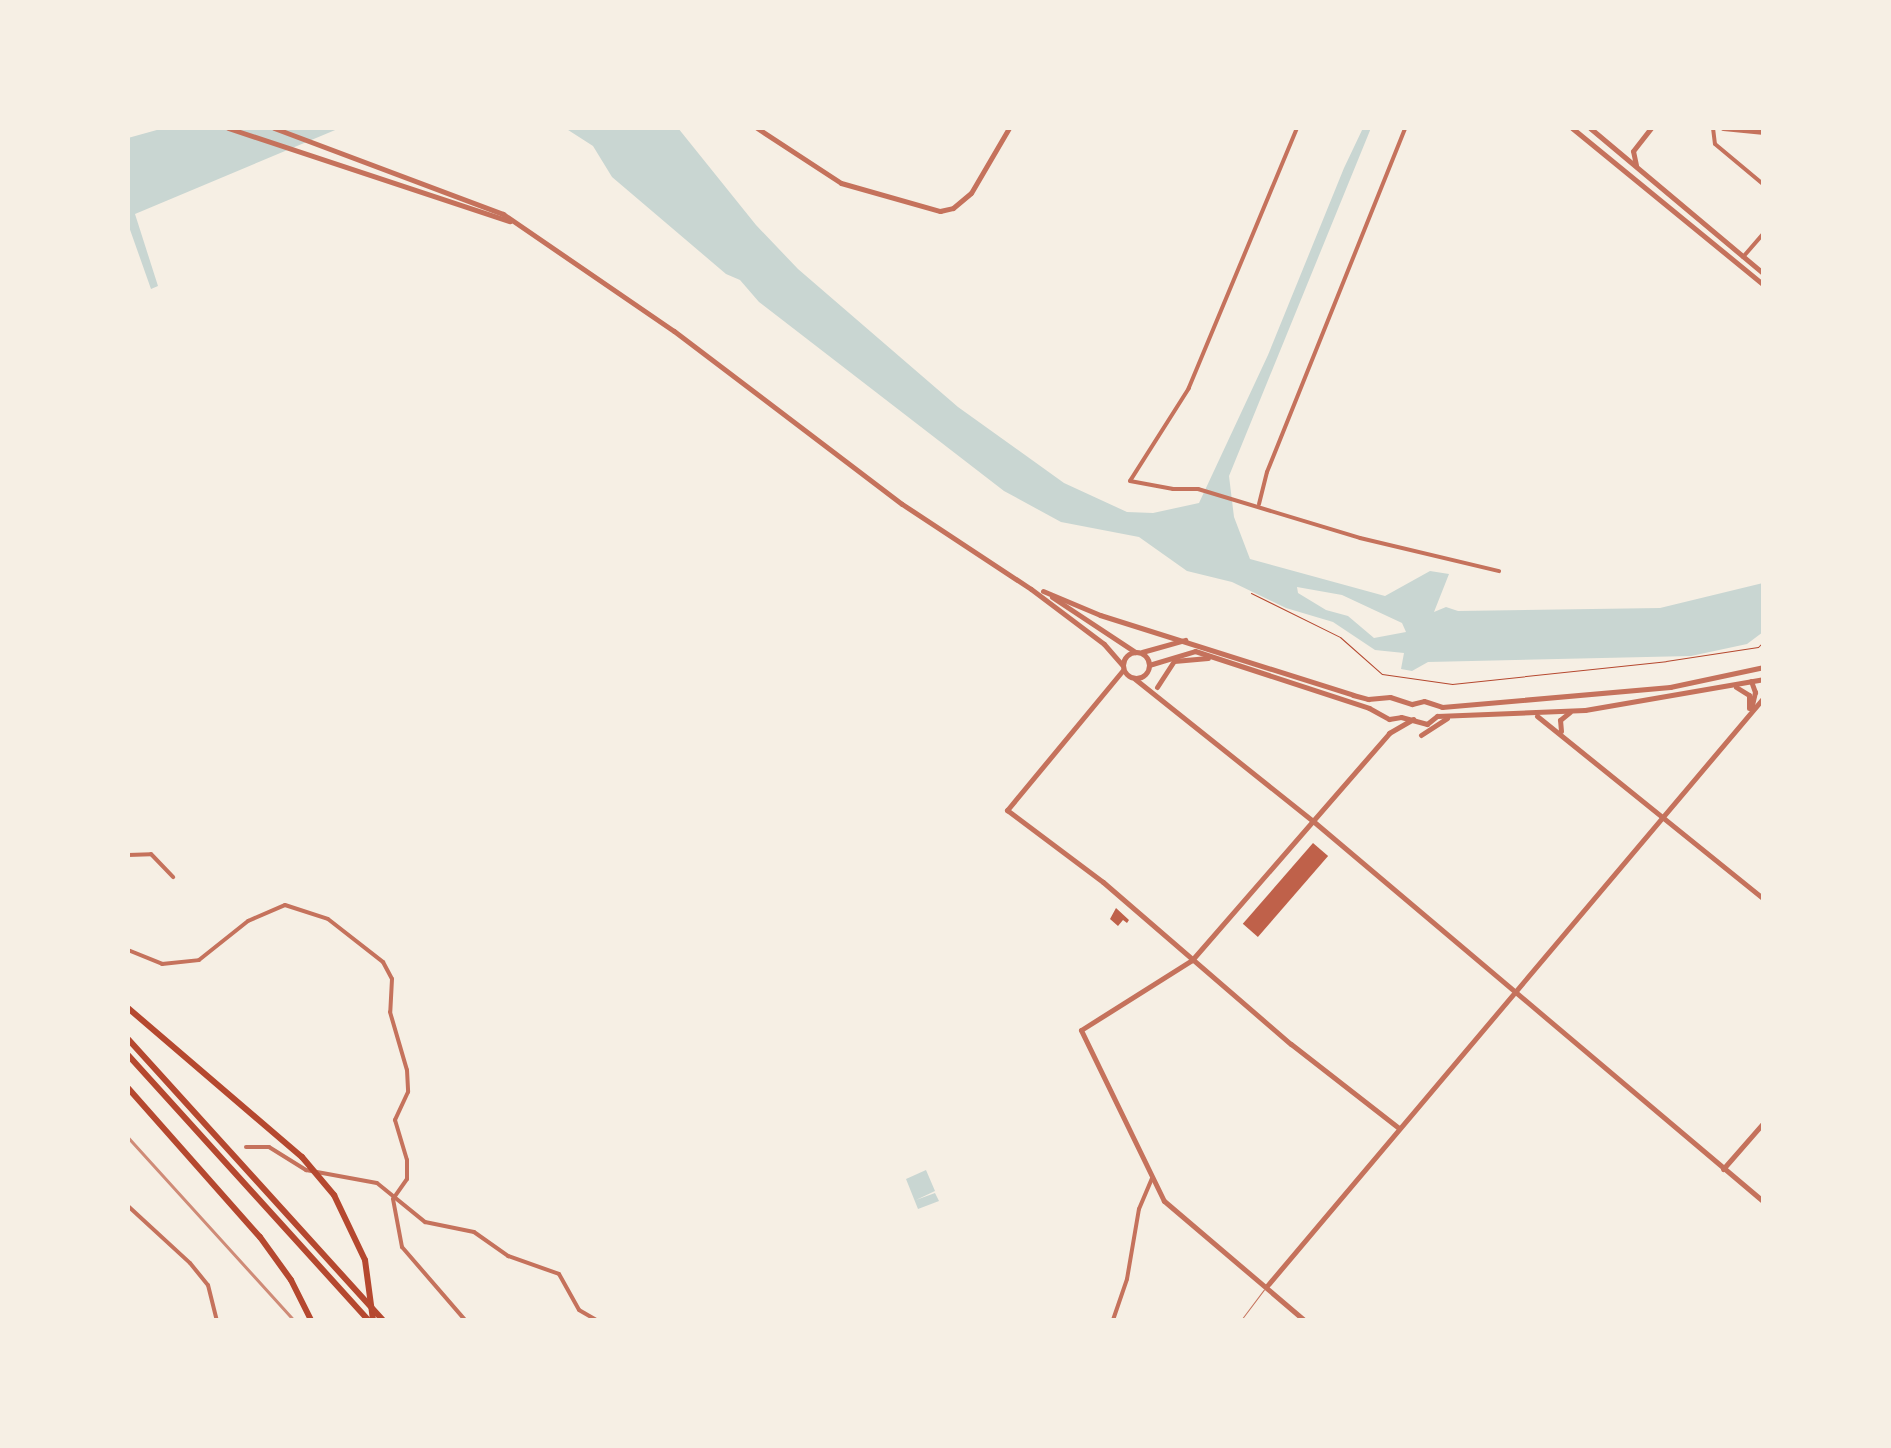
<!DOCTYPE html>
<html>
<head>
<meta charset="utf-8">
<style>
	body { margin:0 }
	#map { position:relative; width:1891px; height:1448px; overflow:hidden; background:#f6efe4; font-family:Roboto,sans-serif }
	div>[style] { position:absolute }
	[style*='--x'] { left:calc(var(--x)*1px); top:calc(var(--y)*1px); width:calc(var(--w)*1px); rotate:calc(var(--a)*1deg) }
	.water>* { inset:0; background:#c9d6d2 }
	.building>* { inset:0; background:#bf614a; transform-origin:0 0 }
	.path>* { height:1px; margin:-0.5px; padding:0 0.5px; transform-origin:0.5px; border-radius:0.5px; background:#b5482f }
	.service>* { height:1px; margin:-0.5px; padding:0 0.5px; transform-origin:0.5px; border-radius:0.5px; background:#c5725c }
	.minor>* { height:4px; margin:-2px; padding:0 2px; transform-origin:2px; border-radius:2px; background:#c5725c }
	.tertiary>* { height:5px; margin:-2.5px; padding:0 2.5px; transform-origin:2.5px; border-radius:2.5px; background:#c5725c }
	.tertiary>.ring { margin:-2.5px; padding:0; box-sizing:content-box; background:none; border:5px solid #c5725c; border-radius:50% }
	.motorway>* { height:6px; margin:-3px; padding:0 3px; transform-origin:3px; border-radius:3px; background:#b5482f }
	.rail>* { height:2.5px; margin:-1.25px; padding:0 1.25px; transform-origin:1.25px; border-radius:1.25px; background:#cf8b77 }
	span { translate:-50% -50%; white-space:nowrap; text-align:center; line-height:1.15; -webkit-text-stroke:9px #f6efe4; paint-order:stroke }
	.frame { position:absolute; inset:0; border:130px solid #f6efe4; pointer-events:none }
</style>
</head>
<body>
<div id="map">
	<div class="water">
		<i style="clip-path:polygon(164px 128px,340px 128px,135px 214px,158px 286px,151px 289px,128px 224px,128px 138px)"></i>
		<i style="clip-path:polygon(evenodd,565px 128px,678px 128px,756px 225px,798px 269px,958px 407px,1064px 483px,1127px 512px,1153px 513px,1199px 503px,1268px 355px,1344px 168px,1363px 128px,1371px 128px,1229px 476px,1234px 517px,1250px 559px,1385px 596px,1430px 571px,1449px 574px,1434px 612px,1446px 607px,1458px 611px,1660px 608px,1763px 583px,1763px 632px,1747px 644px,1691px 656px,1428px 662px,1412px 671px,1401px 669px,1404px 653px,1375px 650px,1333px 622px,1286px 608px,1232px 582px,1187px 571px,1139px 537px,1061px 522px,1004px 491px,759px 302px,740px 280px,726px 274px,612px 177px,593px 146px,565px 128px,1297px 587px,1342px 595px,1402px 623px,1406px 632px,1374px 638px,1348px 616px,1326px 610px,1298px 593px,1297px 587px)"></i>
		<i style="clip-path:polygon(926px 1170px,935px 1191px,916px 1200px,935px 1193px,939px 1201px,918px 1209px,906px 1179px)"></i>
	</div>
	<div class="building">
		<i style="left:1313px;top:843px;width:20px;height:107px;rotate:41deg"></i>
		<i style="clip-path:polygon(1116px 908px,1129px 920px,1127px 923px,1123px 920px,1118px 926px,1110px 919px)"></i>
	</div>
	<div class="path">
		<i style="--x:1251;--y:593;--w:99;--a:26.3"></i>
		<i style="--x:1340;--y:637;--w:56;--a:41.4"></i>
		<i style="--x:1382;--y:674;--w:71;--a:8.1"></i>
		<i style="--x:1452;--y:684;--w:215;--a:-6.1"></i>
		<i style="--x:1666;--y:661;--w:93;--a:-8.7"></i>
		<i style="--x:1758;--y:647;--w:8;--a:-45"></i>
	</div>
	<div class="service">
		<i style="--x:1241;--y:1320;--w:38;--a:-53"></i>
	</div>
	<div class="minor">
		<i style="--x:1297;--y:128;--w:282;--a:112.6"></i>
		<i style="--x:1189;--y:388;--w:110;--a:122.4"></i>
		<i style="--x:1130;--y:481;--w:44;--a:10.5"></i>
		<i style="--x:1173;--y:489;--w:25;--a:0"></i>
		<i style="--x:1198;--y:489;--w:169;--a:16.8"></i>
		<i style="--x:1360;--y:538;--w:143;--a:13.4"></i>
		<i style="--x:1713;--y:128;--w:16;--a:83"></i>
		<i style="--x:1715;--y:144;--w:64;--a:39.9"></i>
		<i style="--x:1743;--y:257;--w:32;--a:-49"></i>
		<i style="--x:1259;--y:504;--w:33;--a:-76"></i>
		<i style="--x:1267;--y:472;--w:371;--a:-68.1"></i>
		<i style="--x:128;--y:855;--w:23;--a:-2"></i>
		<i style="--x:151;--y:854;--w:32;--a:46"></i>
		<i style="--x:128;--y:950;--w:37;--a:22"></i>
		<i style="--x:162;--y:964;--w:37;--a:-6"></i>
		<i style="--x:199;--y:960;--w:63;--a:-38.5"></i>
		<i style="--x:248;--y:921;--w:40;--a:-23.4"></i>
		<i style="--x:285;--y:905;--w:45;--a:18"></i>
		<i style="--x:328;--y:919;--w:70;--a:38"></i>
		<i style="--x:383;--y:962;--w:19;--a:62"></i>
		<i style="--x:392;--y:979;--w:33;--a:93"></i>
		<i style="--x:390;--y:1012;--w:60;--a:73.7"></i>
		<i style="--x:407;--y:1070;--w:22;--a:87"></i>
		<i style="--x:408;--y:1092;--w:31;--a:115"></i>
		<i style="--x:395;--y:1120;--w:42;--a:73.3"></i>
		<i style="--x:407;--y:1160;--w:19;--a:90"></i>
		<i style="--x:407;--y:1179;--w:24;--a:125"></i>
		<i style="--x:393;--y:1199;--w:49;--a:79.4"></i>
		<i style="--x:402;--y:1247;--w:96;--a:49.2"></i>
		<i style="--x:246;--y:1147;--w:23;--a:0"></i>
		<i style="--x:269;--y:1147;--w:44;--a:31.9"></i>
		<i style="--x:306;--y:1170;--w:72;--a:10.4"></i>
		<i style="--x:377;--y:1183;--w:62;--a:39.1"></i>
		<i style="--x:425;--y:1222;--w:50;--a:11.5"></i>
		<i style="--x:474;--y:1232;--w:42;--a:35.2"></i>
		<i style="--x:508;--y:1256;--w:54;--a:19.4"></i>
		<i style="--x:559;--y:1274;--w:41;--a:60.9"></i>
		<i style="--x:579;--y:1310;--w:20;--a:30"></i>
		<i style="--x:128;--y:1206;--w:84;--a:42.6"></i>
		<i style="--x:190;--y:1263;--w:28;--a:51"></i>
		<i style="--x:208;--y:1285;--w:36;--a:76"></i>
		<i style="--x:1113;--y:1320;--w:43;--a:-71.1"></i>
		<i style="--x:1127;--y:1279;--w:71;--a:-80.3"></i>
		<i style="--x:1139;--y:1209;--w:33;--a:-67"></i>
	</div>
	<div class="tertiary">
		<i style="--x:228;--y:128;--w:297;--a:18.3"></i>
		<i style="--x:274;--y:128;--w:245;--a:20.6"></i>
		<i style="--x:503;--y:214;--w:207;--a:34.4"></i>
		<i style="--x:674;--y:331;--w:286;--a:37.2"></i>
		<i style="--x:902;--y:504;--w:154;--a:33.4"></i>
		<i style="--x:1031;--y:589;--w:91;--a:37"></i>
		<i style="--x:1104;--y:644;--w:28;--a:49"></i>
		<i style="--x:757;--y:128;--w:100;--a:33.2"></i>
		<i style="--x:841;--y:183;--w:103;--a:15.8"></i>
		<i style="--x:940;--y:211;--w:13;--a:-13"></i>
		<i style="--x:953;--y:208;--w:23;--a:-40"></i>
		<i style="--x:971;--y:193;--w:75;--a:-59.7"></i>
		<i style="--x:1572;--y:128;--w:248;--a:39.3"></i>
		<i style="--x:1590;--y:128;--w:227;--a:40"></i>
		<i style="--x:1723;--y:128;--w:41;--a:5.6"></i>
		<i style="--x:1636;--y:165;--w:14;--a:-102"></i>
		<i style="--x:1633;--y:151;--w:29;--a:-52"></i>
		<i style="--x:1043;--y:591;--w:62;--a:22.8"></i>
		<i style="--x:1100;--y:615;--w:265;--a:17.5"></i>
		<i style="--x:1353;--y:695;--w:16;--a:15"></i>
		<i style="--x:1368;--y:699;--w:22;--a:-5"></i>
		<i style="--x:1390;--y:697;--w:23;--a:18"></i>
		<i style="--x:1412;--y:704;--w:12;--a:-14"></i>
		<i style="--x:1424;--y:701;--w:19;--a:18"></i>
		<i style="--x:1442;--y:707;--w:229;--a:-5"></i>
		<i style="--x:1670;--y:687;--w:96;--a:-12"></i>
		<i style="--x:1052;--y:597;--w:100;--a:33.5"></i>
		<i class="ring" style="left:1123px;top:652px;width:21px;height:21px"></i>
		<i style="--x:1142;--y:652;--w:45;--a:-15.6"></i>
		<i style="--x:1149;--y:665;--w:48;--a:-16.9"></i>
		<i style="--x:1195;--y:651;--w:183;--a:18.1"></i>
		<i style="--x:1369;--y:708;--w:23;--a:29"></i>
		<i style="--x:1389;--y:719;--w:12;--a:-9"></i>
		<i style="--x:1401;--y:717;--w:27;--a:15"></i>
		<i style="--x:1427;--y:724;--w:13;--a:-39"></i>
		<i style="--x:1437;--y:716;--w:148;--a:-2.3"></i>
		<i style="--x:1585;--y:710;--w:182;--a:-9.8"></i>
		<i style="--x:1123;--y:670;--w:182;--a:129.6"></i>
		<i style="--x:1007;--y:810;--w:120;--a:36.9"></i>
		<i style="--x:1103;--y:882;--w:248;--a:40.8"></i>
		<i style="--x:1291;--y:1044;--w:137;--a:37.9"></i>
		<i style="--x:1135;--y:679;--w:228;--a:38.6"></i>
		<i style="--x:1313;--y:821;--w:590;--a:40.19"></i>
		<i style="--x:1751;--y:681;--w:12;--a:70"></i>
		<i style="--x:1755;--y:692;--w:17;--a:103"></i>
		<i style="--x:1157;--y:687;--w:31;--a:-57"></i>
		<i style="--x:1174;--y:661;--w:34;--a:-5"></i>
		<i style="--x:1736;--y:687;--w:15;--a:32"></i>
		<i style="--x:1749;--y:695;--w:13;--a:90"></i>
		<i style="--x:1537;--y:716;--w:292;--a:38.9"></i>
		<i style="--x:1561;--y:731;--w:11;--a:-95"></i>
		<i style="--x:1560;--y:720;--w:13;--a:-39"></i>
		<i style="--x:1421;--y:735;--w:31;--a:-33"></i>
		<i style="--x:1723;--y:1169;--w:62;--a:-48.9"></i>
		<i style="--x:1266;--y:1287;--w:772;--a:-49.83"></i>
		<i style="--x:1304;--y:1320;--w:184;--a:-139.6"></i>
		<i style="--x:1164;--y:1201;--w:190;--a:-115.9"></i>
		<i style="--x:1081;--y:1030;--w:131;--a:-32.2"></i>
		<i style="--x:1192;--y:960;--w:301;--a:-49"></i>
		<i style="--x:1389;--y:733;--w:28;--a:-30"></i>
	</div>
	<div class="motorway">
		<i style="--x:128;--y:1008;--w:229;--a:40.6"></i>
		<i style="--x:302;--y:1157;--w:50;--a:49.9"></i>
		<i style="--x:334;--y:1195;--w:72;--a:64.5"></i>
		<i style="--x:365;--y:1260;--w:61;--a:82.4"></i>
		<i style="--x:128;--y:1039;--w:379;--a:47.8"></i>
		<i style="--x:128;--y:1055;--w:358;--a:47.8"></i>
		<i style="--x:128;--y:1088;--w:199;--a:48.5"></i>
		<i style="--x:260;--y:1237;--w:53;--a:54.2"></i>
		<i style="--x:291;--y:1280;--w:45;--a:63.4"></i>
	</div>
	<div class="rail">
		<i style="--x:128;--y:1137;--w:247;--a:47.8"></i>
	</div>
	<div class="frame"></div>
</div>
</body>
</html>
